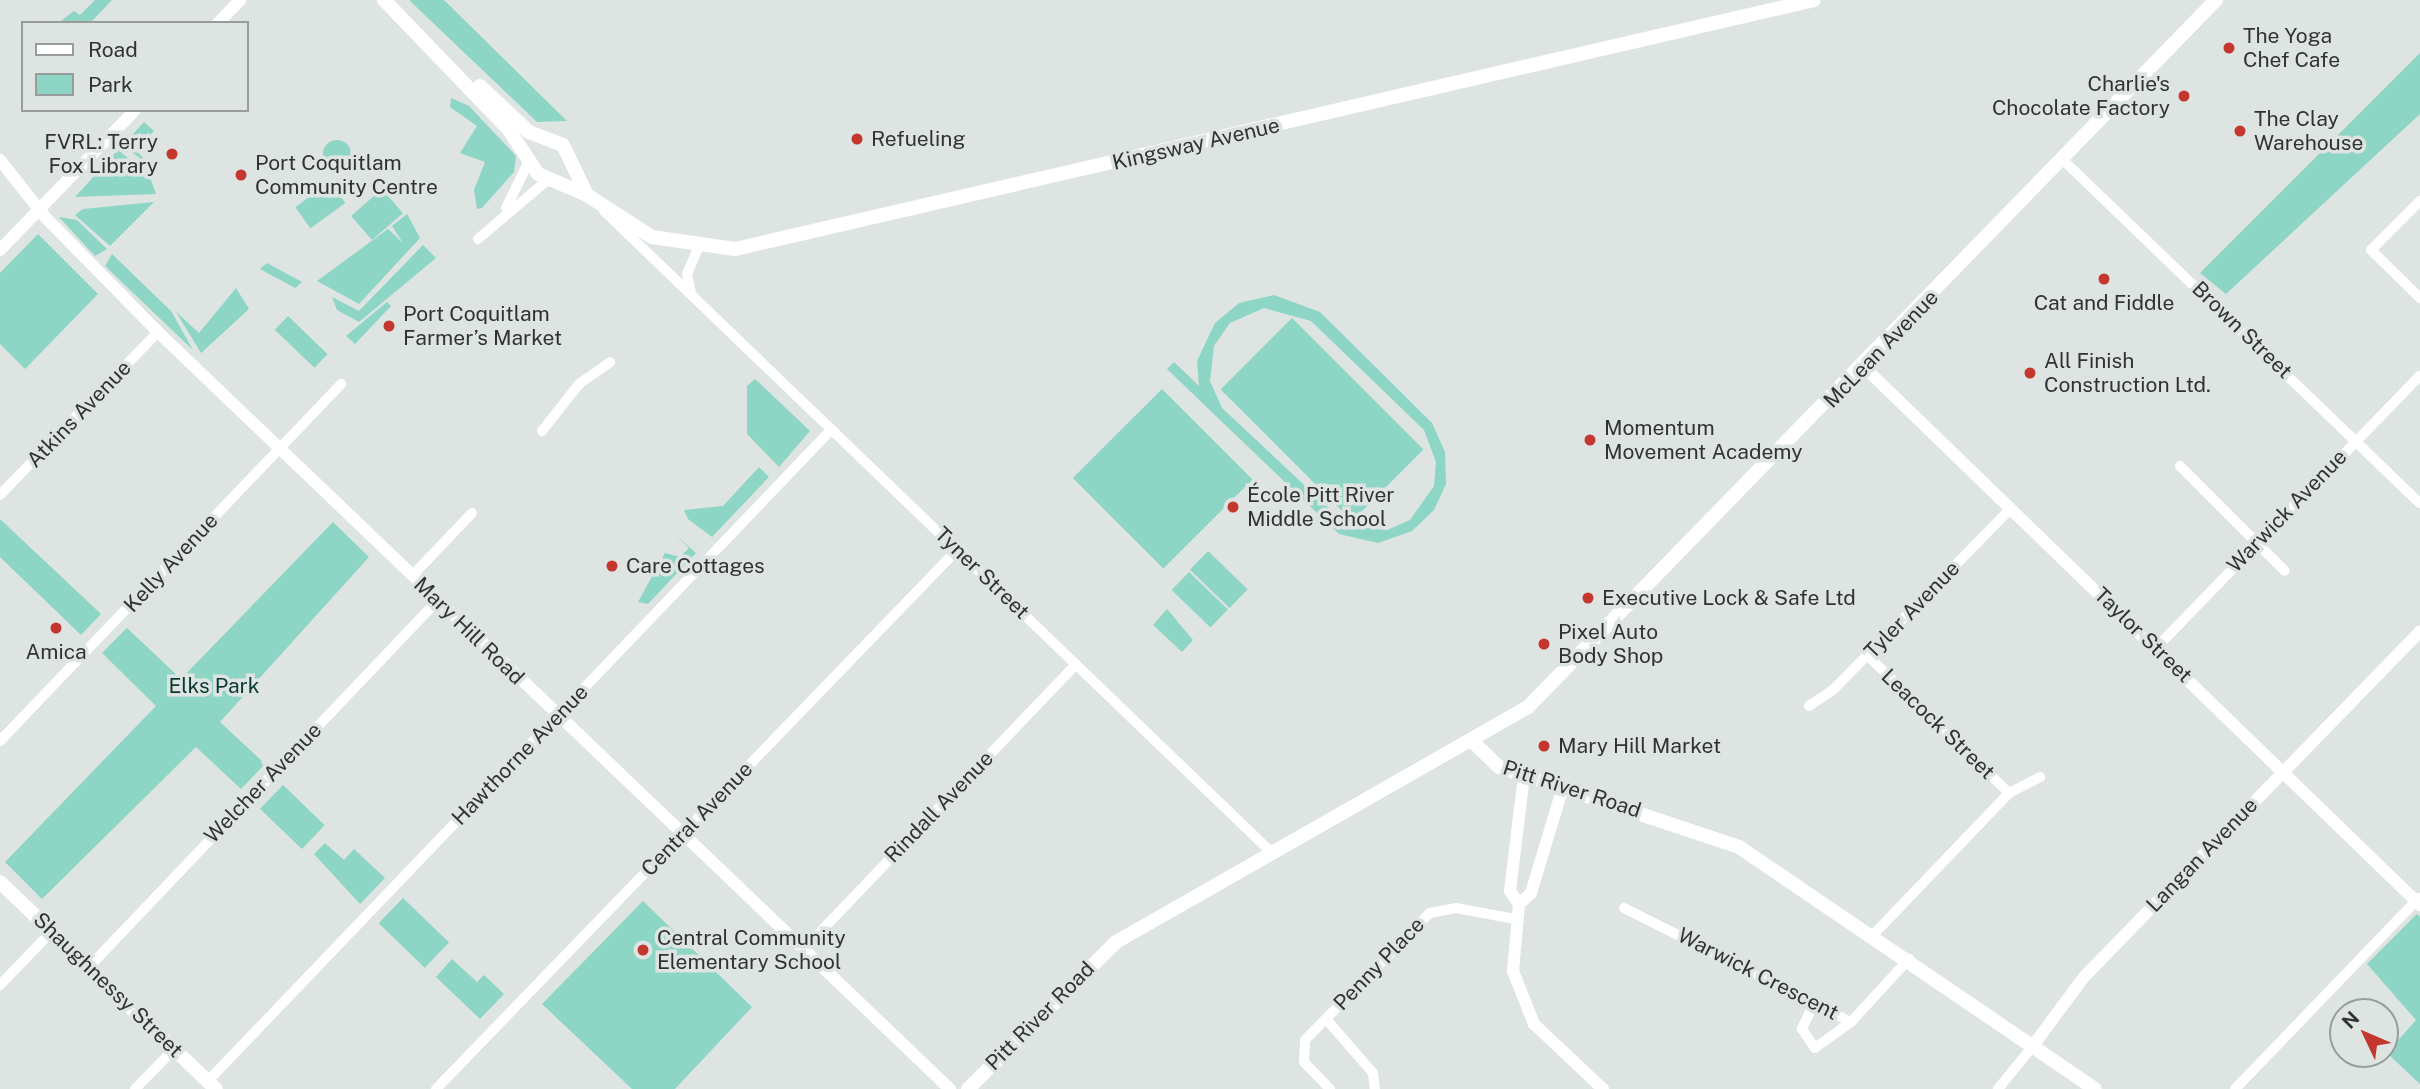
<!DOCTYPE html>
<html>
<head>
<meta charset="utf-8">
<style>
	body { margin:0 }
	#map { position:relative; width:2420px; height:1089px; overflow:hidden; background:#dde4e2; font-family:"Public Sans",sans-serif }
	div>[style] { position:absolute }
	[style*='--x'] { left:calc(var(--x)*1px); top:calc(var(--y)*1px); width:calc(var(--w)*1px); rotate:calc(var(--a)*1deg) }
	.green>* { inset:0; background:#8dd5c5; transform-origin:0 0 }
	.round { border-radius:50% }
	.minor>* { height:10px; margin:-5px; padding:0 5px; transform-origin:5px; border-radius:5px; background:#fff }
	.tertiary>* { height:12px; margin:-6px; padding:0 6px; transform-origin:6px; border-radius:6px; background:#fff }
	.secondary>* { height:14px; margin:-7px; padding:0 7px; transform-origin:7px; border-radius:7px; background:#fff }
	.dots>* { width:19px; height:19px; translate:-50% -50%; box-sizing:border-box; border:4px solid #dde4e2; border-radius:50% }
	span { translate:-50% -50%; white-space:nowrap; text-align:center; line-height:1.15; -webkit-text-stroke:7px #dde4e2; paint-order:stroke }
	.poi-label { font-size:21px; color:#313333 }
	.left { translate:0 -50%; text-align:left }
	.right { translate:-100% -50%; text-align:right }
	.street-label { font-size:21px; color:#313333 }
	.park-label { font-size:21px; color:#093a32 }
	.legend { position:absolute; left:21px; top:21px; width:228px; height:91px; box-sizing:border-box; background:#dde4e2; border:2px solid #989d9c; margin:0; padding:9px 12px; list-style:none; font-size:21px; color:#313333 }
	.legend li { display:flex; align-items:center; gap:14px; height:35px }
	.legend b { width:35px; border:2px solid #989d9c }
	.north { position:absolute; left:2329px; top:998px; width:70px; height:70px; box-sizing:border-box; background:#dde4e2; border:2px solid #989d9c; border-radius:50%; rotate:314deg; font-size:19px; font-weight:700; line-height:28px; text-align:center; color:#313333 }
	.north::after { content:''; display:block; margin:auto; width:24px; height:32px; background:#c4372e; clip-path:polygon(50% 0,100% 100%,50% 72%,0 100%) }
</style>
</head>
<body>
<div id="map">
	<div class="green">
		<i style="clip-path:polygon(95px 0,112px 0,90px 23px,58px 23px,74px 11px,80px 15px)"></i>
		<i style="clip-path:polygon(409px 0,444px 0,567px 121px,537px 122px)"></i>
		<i style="clip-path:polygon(2420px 53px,2420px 114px,2226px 294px,2200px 273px)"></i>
		<i style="clip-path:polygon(451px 98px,469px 106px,516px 156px,514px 172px,482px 208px,477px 209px,474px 190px,485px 162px,460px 153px,477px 126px,450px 107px)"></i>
		<i style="clip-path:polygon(144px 122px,154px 131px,136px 150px,152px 168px,123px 145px)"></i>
		<i class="round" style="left:323px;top:140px;width:28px;height:28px"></i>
		<i style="clip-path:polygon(118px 150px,149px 175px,156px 194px,75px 197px)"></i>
		<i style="left:330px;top:182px;width:26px;height:43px;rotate:54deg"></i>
		<i style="left:382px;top:189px;width:32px;height:41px;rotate:49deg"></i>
		<i style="clip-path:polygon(154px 202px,110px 246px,75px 215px,83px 209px)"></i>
		<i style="clip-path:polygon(407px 214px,420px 238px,359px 304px,317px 281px,388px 229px,403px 243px,392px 226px)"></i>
		<i style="clip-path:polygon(59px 217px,77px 220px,107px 249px,95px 256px)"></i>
		<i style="clip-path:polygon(38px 234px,98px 294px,25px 369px,0 344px,0 273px)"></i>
		<i style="clip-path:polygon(423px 245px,436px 258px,359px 322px,337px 310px,332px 297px,359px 311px)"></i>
		<i style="clip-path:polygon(112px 254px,171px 311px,193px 350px,105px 266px)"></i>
		<i style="clip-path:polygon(267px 263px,302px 282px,295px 288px,260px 269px)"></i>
		<i style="clip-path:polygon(236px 288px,249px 309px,201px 353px,176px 312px,199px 333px)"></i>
		<i style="clip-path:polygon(evenodd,1274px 295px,1320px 312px,1432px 423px,1445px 452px,1446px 484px,1434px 510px,1412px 531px,1378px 543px,1339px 534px,1167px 369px,1174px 362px,1199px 386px,1197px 361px,1215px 323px,1239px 303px,1274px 295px,1264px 308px,1311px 321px,1424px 430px,1436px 462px,1434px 486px,1410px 520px,1387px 530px,1348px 526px,1222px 408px,1210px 381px,1214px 346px,1230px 323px,1264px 308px)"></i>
		<i style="clip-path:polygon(387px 302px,391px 306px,355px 344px,346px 336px)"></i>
		<i style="left:288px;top:316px;width:55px;height:19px;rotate:44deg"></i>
		<i style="left:1292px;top:318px;width:186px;height:101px;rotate:45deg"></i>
		<i style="clip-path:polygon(755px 379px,810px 431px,779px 467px,747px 434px,747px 386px)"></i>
		<i style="left:1162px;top:389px;width:128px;height:126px;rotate:45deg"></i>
		<i style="clip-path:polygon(759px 467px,769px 477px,712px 537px,688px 519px,684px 510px,723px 506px)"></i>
		<i style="clip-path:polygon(0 519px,101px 614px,81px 635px,0 557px)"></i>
		<i style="clip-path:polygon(333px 522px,369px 557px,220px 722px,265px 764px,241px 789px,196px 747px,42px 899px,5px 862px,156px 706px,102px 653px,127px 628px,181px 679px)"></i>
		<i style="clip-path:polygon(676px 535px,696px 553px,648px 604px,638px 602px,665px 553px,680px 557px,689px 548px)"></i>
		<i style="left:1208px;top:551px;width:55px;height:26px;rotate:44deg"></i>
		<i style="left:1189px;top:572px;width:54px;height:25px;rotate:44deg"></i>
		<i style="clip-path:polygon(1167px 609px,1193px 640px,1182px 652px,1153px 625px)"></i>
		<i style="left:283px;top:785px;width:58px;height:33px;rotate:44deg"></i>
		<i style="clip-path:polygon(325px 843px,344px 860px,354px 849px,385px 878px,360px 904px,314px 854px)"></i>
		<i style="left:403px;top:898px;width:64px;height:35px;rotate:44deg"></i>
		<i style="clip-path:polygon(643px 901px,752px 1007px,675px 1089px,632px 1089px,542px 1004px)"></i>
		<i style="clip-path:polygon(2417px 914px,2420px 917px,2420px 1084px,2387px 1053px,2416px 1020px,2367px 964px)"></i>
		<i style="clip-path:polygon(452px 959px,477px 982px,484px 975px,504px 994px,480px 1019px,436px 977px)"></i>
	</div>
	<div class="minor">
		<i style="--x:2062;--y:159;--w:496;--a:43.9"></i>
		<i style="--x:2420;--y:201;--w:69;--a:135"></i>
		<i style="--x:2371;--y:250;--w:69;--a:44.4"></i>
		<i style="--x:506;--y:208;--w:52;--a:-63.9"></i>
		<i style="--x:604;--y:211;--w:924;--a:43.86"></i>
		<i style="--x:478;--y:239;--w:94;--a:-40.3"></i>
		<i style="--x:691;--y:293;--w:19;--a:-102"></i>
		<i style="--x:687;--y:274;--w:28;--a:-67"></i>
		<i style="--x:542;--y:431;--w:60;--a:-51.8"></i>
		<i style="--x:579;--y:384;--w:38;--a:-35"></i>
		<i style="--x:2180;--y:466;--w:148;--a:45"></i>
		<i style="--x:0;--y:495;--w:227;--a:-45.9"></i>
		<i style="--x:412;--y:576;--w:87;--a:-46.4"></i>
		<i style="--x:2157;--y:647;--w:378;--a:-45.9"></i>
		<i style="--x:1867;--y:655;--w:198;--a:44.2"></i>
		<i style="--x:1809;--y:706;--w:29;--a:-34"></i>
		<i style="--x:1833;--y:690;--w:253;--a:-45.6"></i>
		<i style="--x:0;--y:741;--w:494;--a:-46.3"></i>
		<i style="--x:1624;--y:908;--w:254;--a:26.7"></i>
		<i style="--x:1851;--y:1022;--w:86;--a:-47.4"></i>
		<i style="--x:1873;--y:935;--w:197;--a:-46.2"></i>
		<i style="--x:2009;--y:793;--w:35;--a:-27"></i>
		<i style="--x:803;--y:950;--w:395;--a:-46.3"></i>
		<i style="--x:89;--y:967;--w:505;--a:-46.44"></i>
		<i style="--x:0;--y:985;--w:75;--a:-46.1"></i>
		<i style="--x:1814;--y:1003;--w:29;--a:115"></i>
		<i style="--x:1802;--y:1029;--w:23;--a:56"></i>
		<i style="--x:1815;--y:1048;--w:44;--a:-35.8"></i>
		<i style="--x:1326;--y:1019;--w:72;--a:49"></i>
		<i style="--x:1373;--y:1073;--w:16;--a:83"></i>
		<i style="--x:208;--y:1081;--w:902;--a:-46.26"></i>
		<i style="--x:135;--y:1089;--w:56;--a:-45.7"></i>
		<i style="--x:436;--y:1089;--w:751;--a:-45.97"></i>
		<i style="--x:1330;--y:1089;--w:37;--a:-134"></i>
		<i style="--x:1304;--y:1062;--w:22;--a:-87"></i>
		<i style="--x:1305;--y:1040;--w:178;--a:-45.5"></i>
		<i style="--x:1430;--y:913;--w:26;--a:-11"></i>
		<i style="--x:1456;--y:908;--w:60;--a:10.6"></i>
		<i style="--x:1998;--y:1089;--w:54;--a:-51"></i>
		<i style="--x:2235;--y:1089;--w:265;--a:-46.1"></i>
	</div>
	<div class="tertiary">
		<i style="--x:218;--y:23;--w:32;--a:-46"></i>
		<i style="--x:0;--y:160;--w:74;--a:51.6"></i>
		<i style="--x:46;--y:218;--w:160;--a:45.5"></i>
		<i style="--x:158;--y:332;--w:1096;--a:43.71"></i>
		<i style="--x:0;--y:250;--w:194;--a:-46"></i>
		<i style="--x:1864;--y:367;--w:774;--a:44.06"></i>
		<i style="--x:1563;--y:787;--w:111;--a:106.8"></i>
		<i style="--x:1531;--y:893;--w:16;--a:137"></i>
		<i style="--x:1519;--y:904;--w:67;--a:95.1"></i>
		<i style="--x:1513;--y:971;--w:57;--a:68.4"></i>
		<i style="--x:1534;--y:1024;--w:95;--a:43.3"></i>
		<i style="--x:1519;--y:904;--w:16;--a:-125"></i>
		<i style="--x:1510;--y:891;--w:117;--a:-83.1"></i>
		<i style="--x:2032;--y:1047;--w:87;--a:-53.4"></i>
		<i style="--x:2084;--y:977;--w:482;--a:-45.8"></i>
	</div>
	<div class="secondary">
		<i style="--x:384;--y:0;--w:180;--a:46.1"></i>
		<i style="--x:509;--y:130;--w:53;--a:56.6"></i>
		<i style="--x:538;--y:174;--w:53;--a:23.2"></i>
		<i style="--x:587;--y:195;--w:77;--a:32.9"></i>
		<i style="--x:652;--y:237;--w:84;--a:8.2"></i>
		<i style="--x:735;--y:249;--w:1107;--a:-12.99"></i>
		<i style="--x:480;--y:86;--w:67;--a:43.2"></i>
		<i style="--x:529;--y:132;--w:36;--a:21"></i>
		<i style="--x:563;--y:145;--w:55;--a:64.4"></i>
		<i style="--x:1472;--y:741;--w:37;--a:44"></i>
		<i style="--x:1499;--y:767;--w:253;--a:18.4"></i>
		<i style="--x:1739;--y:847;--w:430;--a:34.2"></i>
		<i style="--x:0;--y:882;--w:299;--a:43.8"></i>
		<i style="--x:968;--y:1089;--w:209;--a:-44.8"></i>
		<i style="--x:1116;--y:942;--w:473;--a:-29.7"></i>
		<i style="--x:1527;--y:708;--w:988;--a:-45.78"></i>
	</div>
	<div class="dots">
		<i style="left:2229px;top:48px;background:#c4372e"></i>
		<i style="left:2184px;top:96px;background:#c4372e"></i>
		<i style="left:2240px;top:131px;background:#c4372e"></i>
		<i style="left:857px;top:139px;background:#c4372e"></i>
		<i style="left:172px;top:154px;background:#c4372e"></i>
		<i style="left:241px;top:175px;background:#c4372e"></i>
		<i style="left:2104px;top:279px;background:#c4372e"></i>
		<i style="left:389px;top:326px;background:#c4372e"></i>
		<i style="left:2030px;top:373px;background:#c4372e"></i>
		<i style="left:1590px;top:440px;background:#c4372e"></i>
		<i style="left:1233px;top:507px;background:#c4372e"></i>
		<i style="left:612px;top:566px;background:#c4372e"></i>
		<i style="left:1588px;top:598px;background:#c4372e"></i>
		<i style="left:56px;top:628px;background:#c4372e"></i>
		<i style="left:1544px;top:644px;background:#c4372e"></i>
		<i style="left:1544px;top:746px;background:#c4372e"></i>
		<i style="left:643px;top:950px;background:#c4372e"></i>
	</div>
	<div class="poi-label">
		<span class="left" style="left:2243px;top:48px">The Yoga<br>Chef Cafe</span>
		<span class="right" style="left:2170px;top:96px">Charlie's<br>Chocolate Factory</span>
		<span class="left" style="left:2254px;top:131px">The Clay<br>Warehouse</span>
		<span class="left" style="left:871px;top:139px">Refueling</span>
		<span class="right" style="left:158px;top:154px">FVRL: Terry<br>Fox Library</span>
		<span class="left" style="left:255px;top:175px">Port Coquitlam<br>Community Centre</span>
		<span style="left:2104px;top:303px">Cat and Fiddle</span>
		<span class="left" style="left:403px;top:326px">Port Coquitlam<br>Farmer’s Market</span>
		<span class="left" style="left:2044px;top:373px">All Finish<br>Construction Ltd.</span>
		<span class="left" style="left:1604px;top:440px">Momentum<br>Movement Academy</span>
		<span class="left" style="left:1247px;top:507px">École Pitt River<br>Middle School</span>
		<span class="left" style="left:626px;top:566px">Care Cottages</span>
		<span class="left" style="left:1602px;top:598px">Executive Lock &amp; Safe Ltd</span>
		<span class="left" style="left:1558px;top:644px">Pixel Auto<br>Body Shop</span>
		<span style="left:56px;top:652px">Amica</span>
		<span class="left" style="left:1558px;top:746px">Mary Hill Market</span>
		<span class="left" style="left:657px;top:950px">Central Community<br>Elementary School</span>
	</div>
	<div class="street-label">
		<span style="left:1196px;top:144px;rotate:-13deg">Kingsway Avenue</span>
		<span style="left:2242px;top:330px;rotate:44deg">Brown Street</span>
		<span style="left:1881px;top:349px;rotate:-46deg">McLean Avenue</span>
		<span style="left:79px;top:414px;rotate:-46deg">Atkins Avenue</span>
		<span style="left:2287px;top:511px;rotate:-46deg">Warwick Avenue</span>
		<span style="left:171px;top:563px;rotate:-47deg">Kelly Avenue</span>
		<span style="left:982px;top:573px;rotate:44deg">Tyner Street</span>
		<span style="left:1912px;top:610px;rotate:-46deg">Tyler Avenue</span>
		<span style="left:469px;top:631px;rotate:44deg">Mary Hill Road</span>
		<span style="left:2143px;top:635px;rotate:44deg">Taylor Street</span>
		<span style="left:1938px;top:724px;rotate:44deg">Leacock Street</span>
		<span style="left:520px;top:755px;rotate:-46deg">Hawthorne Avenue</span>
		<span style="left:263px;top:783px;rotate:-46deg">Welcher Avenue</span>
		<span style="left:1572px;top:789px;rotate:18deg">Pitt River Road</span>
		<span style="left:939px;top:807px;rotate:-46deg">Rindall Avenue</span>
		<span style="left:697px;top:819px;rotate:-46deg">Central Avenue</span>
		<span style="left:2202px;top:855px;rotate:-46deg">Langan Avenue</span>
		<span style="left:1379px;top:964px;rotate:-46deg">Penny Place</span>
		<span style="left:1758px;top:974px;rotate:27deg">Warwick Crescent</span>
		<span style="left:108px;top:985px;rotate:44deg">Shaughnessy Street</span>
		<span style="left:1040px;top:1016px;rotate:-45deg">Pitt River Road</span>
	</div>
	<div class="park-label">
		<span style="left:214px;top:686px">Elks Park</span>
	</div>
	<ul class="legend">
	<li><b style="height:9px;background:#fff"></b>Road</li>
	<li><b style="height:19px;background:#8dd5c5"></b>Park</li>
	</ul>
	<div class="north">N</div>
</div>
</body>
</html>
